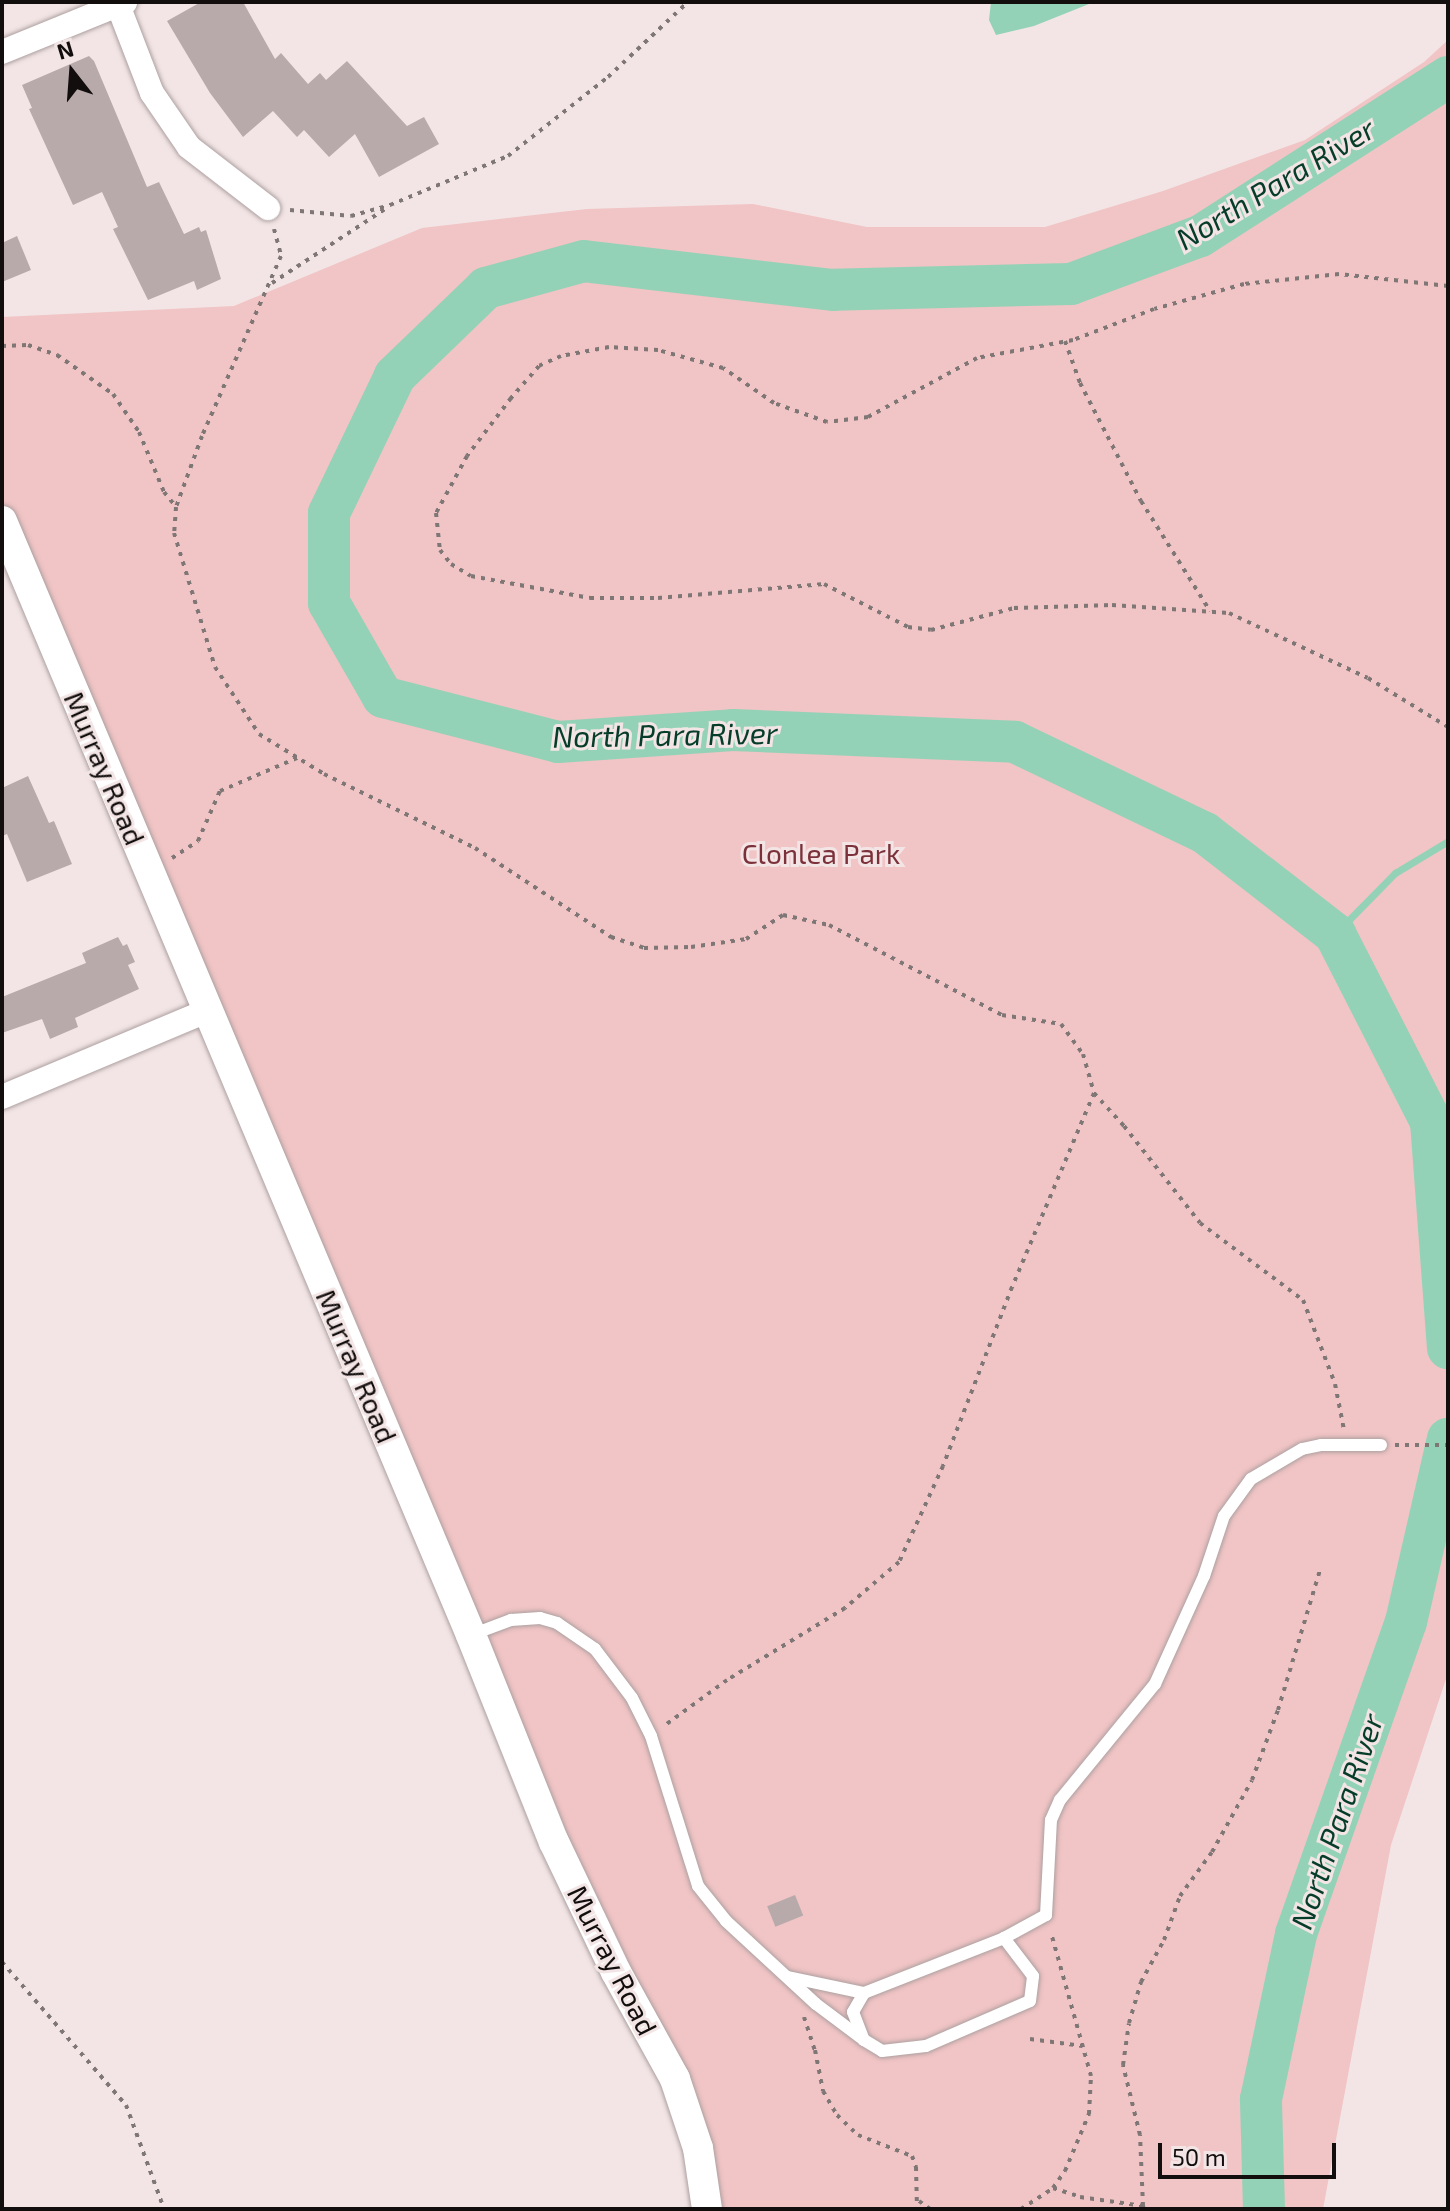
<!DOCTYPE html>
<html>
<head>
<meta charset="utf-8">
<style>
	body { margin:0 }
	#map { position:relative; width:1450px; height:2211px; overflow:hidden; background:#f3e5e5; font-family:"Exo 2",sans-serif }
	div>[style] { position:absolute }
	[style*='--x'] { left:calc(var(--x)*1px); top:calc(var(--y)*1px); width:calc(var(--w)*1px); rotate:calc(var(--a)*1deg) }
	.green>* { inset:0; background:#f1c4c5 }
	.water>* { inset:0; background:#94d2b7 }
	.stream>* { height:7px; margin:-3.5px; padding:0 3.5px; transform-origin:3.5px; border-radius:3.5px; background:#94d2b7 }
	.river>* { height:42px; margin:-21px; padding:0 21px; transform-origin:21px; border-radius:21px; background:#94d2b7 }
	.building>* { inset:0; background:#b8aaab; transform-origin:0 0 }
	.path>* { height:4px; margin-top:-2px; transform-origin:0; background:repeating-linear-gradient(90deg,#7f7676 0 4px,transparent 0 10px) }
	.roads { filter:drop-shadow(0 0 2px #ada0a0) drop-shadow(0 0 2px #ada0a0) }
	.service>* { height:12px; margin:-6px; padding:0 6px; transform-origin:6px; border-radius:6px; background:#fff }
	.minor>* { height:24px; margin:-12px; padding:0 12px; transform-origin:12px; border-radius:12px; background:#fff }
	.tertiary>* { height:30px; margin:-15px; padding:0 15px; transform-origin:15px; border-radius:15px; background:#fff }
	span { translate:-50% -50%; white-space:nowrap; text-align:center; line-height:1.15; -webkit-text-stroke:6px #f3e5e5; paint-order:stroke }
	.street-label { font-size:28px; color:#130e0e }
	.park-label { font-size:28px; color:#7c313a }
	.water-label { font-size:30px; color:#063c2a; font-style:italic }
	.frame { position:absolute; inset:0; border:4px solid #130e0e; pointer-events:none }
	.north { position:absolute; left:32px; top:32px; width:80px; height:80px; -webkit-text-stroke:6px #f3e5e5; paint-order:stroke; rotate:343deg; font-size:22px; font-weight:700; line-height:32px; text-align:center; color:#130e0e }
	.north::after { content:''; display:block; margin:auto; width:28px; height:36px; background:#130e0e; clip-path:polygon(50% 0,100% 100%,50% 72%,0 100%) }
	.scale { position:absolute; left:1158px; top:2143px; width:178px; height:36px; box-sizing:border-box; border:4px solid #130e0e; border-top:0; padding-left:10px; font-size:24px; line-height:28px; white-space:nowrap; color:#130e0e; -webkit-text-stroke:6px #f3e5e5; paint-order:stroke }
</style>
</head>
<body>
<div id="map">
	<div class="green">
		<i style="clip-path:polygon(1448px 40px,1448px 1673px,1391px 1845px,1323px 2209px,707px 2209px,656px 2042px,2px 522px,2px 317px,234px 306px,422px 228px,587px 209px,753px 204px,867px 227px,1045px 227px,1163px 191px,1305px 140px,1424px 62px)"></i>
	</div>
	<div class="water">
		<i style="clip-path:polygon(991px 2px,1094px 2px,1034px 26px,996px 35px,989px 20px)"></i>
	</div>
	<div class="stream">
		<i style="--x:1335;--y:934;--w:86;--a:-45.5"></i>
		<i style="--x:1395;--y:873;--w:62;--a:-31.1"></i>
	</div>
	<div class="river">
		<i style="--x:1448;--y:77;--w:295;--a:147.3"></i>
		<i style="--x:1200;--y:236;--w:138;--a:159.6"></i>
		<i style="--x:1071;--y:284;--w:238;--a:178.6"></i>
		<i style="--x:833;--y:290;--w:251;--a:-173.4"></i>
		<i style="--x:584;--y:261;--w:102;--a:164.6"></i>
		<i style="--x:486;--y:288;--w:127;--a:136"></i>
		<i style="--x:395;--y:376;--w:152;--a:115.7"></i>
		<i style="--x:329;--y:513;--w:90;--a:90"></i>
		<i style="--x:329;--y:603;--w:108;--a:60.1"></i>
		<i style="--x:383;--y:697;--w:181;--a:14.4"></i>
		<i style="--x:558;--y:742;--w:175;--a:-3.9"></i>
		<i style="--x:733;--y:730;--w:282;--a:2.4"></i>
		<i style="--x:1015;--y:742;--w:211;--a:25.6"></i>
		<i style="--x:1205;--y:833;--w:165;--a:37.8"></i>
		<i style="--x:1335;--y:934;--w:211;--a:62.9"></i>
		<i style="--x:1431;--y:1122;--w:227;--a:85.7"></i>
		<i style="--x:1264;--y:2209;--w:110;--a:-91.6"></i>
		<i style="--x:1261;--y:2099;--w:169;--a:-78"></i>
		<i style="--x:1296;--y:1934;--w:331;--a:-70.6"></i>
		<i style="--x:1406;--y:1622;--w:188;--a:-77.1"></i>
	</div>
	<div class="building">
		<i style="clip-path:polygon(201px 2px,243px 2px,275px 59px,281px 53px,308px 84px,320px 73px,326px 80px,347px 61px,407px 126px,424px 117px,439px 144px,379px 177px,355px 134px,329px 157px,304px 130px,297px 137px,273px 111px,243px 137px,210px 93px,167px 21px)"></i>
		<i style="clip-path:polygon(89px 56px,94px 61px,147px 187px,159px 182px,184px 234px,199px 227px,201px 232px,206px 230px,221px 279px,197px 290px,194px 281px,148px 300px,113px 229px,118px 227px,102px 192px,73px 205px,29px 109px,32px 108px,22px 85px)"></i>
		<i style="clip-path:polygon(17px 236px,31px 270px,2px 282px,2px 243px)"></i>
		<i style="clip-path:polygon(28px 776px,49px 823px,54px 821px,72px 864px,27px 882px,7px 834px,2px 836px,2px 788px)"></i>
		<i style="clip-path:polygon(118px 937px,123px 946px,127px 944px,135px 962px,128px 965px,139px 989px,75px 1018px,78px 1027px,50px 1039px,42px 1019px,2px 1033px,2px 997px,86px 963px,82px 953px)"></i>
		<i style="left:795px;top:1895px;width:22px;height:30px;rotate:68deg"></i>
	</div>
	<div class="path">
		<i style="--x:290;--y:210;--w:61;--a:5.6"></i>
		<i style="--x:351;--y:216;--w:41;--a:-15.8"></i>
		<i style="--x:390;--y:205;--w:128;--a:-22.6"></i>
		<i style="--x:508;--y:156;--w:127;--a:-38.3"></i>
		<i style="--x:608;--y:77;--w:110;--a:-43.2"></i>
		<i style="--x:274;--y:229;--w:28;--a:75"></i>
		<i style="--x:281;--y:256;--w:197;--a:113.7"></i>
		<i style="--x:202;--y:436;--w:76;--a:110.1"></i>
		<i style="--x:176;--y:507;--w:26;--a:94"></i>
		<i style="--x:174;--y:533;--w:140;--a:73"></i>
		<i style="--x:215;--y:667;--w:80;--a:56.7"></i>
		<i style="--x:259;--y:734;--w:76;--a:31.6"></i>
		<i style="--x:324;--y:774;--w:168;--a:26.1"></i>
		<i style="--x:475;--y:848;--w:163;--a:33.2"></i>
		<i style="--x:611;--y:937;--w:35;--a:18"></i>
		<i style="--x:644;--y:948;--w:47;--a:-1.2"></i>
		<i style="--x:691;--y:947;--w:56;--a:-8.3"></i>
		<i style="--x:746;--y:939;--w:44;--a:-33"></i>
		<i style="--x:783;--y:915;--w:47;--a:12.3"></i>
		<i style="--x:829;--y:925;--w:195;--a:27.5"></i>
		<i style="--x:1002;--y:1015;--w:60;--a:8.7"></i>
		<i style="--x:1061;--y:1024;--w:37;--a:54"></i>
		<i style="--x:1083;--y:1054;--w:41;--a:74.2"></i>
		<i style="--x:1094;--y:1093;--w:211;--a:112.9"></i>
		<i style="--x:1012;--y:1287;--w:192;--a:111.1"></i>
		<i style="--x:943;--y:1466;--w:106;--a:114.6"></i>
		<i style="--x:899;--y:1562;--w:71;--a:139.6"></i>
		<i style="--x:845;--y:1608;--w:138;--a:148.6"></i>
		<i style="--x:727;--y:1680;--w:77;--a:144"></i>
		<i style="--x:272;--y:283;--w:135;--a:-33.2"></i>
		<i style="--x:1448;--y:286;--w:110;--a:-173.7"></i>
		<i style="--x:1339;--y:274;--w:96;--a:174"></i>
		<i style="--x:1244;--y:284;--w:93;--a:164.5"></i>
		<i style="--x:1154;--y:309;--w:87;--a:159.1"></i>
		<i style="--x:1073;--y:340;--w:98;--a:169.4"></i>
		<i style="--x:977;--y:358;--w:124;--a:151.6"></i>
		<i style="--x:868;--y:417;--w:41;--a:173"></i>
		<i style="--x:827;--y:422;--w:56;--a:-160.3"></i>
		<i style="--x:774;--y:403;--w:62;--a:-145.5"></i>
		<i style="--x:723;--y:368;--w:67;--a:-164.5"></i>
		<i style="--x:658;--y:350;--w:49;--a:-176.5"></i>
		<i style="--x:609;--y:347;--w:49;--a:169.4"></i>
		<i style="--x:561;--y:356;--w:24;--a:156"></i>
		<i style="--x:539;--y:366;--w:43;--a:131.2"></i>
		<i style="--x:511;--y:398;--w:73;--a:127.2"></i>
		<i style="--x:467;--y:456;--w:65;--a:118.5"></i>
		<i style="--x:436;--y:513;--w:37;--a:84"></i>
		<i style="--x:440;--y:550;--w:18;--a:52"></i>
		<i style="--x:451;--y:564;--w:23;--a:31"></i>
		<i style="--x:471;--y:576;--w:121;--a:10.5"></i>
		<i style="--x:590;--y:598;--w:68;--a:0"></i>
		<i style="--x:658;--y:598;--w:167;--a:-4.8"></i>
		<i style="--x:824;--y:584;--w:94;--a:27.1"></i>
		<i style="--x:908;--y:627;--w:23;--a:7"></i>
		<i style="--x:931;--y:630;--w:86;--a:-14.8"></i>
		<i style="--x:1014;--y:608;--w:98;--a:-1.8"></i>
		<i style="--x:1112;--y:605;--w:117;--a:3.9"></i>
		<i style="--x:1229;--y:613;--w:153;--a:25.1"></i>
		<i style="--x:1368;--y:678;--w:94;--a:31.5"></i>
		<i style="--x:1065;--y:341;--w:45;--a:70.3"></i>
		<i style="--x:1080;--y:383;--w:133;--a:62.7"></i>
		<i style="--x:1141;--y:501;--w:130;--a:57.9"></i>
		<i style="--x:2;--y:346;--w:26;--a:-2"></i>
		<i style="--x:28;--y:345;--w:31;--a:19"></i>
		<i style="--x:57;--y:355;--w:68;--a:34.9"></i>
		<i style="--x:113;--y:394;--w:46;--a:55.6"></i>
		<i style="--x:139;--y:432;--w:65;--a:67.4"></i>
		<i style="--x:164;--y:492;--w:19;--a:51"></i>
		<i style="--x:172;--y:858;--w:31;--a:-33"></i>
		<i style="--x:198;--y:841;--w:55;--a:-66.3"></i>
		<i style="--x:220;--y:791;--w:84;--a:-23.2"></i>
		<i style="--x:1094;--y:1093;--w:45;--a:47.7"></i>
		<i style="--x:1124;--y:1126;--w:123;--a:51.9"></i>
		<i style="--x:1200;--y:1223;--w:129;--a:36.8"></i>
		<i style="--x:1303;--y:1300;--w:90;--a:69.1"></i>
		<i style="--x:1335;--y:1384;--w:47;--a:78.9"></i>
		<i style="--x:1395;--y:1445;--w:53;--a:0"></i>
		<i style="--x:2;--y:1962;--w:189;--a:49.1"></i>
		<i style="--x:126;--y:2105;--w:111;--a:69.9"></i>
		<i style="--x:804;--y:2017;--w:35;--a:72"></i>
		<i style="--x:815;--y:2050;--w:42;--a:79"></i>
		<i style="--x:823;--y:2091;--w:28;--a:60"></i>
		<i style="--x:837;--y:2115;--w:29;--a:44"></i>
		<i style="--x:858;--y:2135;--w:58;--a:21.3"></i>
		<i style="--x:912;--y:2156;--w:12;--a:70"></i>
		<i style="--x:916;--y:2167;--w:42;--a:88.6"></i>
		<i style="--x:1030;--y:2039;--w:53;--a:7.5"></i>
		<i style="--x:1053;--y:2188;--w:28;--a:18"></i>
		<i style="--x:1080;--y:2197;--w:64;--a:8.1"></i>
		<i style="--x:1143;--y:2206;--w:3;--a:72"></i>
		<i style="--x:919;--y:2201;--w:14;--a:36"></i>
		<i style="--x:1143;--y:2206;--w:71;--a:-92.4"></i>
		<i style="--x:1140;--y:2135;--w:72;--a:-103.7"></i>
		<i style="--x:1123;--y:2065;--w:42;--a:-81.9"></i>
		<i style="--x:1129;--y:2023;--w:43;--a:-73.7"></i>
		<i style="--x:1141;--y:1982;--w:48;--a:-61.3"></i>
		<i style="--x:1164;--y:1940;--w:47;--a:-70"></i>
		<i style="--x:1180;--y:1896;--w:54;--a:-54"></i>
		<i style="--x:1212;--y:1852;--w:82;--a:-60.9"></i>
		<i style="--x:1252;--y:1780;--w:75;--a:-69.6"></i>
		<i style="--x:1278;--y:1710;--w:149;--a:-73.3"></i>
		<i style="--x:1021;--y:2209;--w:38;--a:-33"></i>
		<i style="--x:1053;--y:2188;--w:21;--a:-55"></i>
		<i style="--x:1065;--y:2171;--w:62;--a:-67.2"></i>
		<i style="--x:1089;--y:2114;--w:38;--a:-87"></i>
		<i style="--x:1091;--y:2076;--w:148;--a:-105.6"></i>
	</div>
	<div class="roads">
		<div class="service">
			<i style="--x:471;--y:1635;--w:43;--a:-20.6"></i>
			<i style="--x:511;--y:1620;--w:29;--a:-4"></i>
			<i style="--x:540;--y:1618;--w:18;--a:16"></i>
			<i style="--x:557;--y:1623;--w:46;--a:34.4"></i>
			<i style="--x:595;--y:1649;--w:61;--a:52.9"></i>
			<i style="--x:632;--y:1698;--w:42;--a:63.4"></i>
			<i style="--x:651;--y:1736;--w:157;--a:72.6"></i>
			<i style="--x:698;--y:1886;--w:45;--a:51.3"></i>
			<i style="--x:726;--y:1921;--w:122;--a:42.7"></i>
			<i style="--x:816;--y:2004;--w:60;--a:36.9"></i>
			<i style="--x:788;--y:1977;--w:78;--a:11.9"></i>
			<i style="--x:864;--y:1993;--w:150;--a:-21.4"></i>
			<i style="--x:1004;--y:1938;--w:48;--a:-28.7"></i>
			<i style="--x:1046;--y:1915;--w:95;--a:-87"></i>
			<i style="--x:1051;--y:1820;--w:22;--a:-66"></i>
			<i style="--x:1060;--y:1800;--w:150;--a:-50.7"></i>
			<i style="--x:1155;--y:1684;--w:119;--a:-65.6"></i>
			<i style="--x:1204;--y:1576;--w:63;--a:-71.6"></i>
			<i style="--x:1224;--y:1516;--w:46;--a:-53.9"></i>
			<i style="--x:1251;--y:1479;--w:59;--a:-30.5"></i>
			<i style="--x:1302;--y:1449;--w:19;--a:-12"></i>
			<i style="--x:1321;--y:1445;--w:60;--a:0"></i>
			<i style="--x:864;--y:1993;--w:22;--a:120"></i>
			<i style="--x:853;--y:2012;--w:30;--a:69"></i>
			<i style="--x:864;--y:2040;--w:21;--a:31"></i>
			<i style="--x:882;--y:2051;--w:44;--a:-6.5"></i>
			<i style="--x:926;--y:2046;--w:113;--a:-23.4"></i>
			<i style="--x:1030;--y:2001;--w:25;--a:-83"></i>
			<i style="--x:1033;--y:1976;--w:48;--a:-127.3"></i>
		</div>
		<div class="minor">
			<i style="--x:118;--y:5;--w:94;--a:68.9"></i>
			<i style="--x:152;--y:93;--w:65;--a:55.6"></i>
			<i style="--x:189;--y:147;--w:100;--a:37.7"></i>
			<i style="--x:2;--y:52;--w:133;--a:-22.1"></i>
			<i style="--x:2;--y:1097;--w:222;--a:-22.8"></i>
		</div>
		<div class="tertiary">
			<i style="--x:2;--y:521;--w:1209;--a:67.17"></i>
			<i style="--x:471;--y:1635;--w:223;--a:68.2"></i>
			<i style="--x:554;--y:1842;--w:144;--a:64.5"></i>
			<i style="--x:616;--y:1972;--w:122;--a:61.1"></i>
			<i style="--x:675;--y:2079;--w:73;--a:71.6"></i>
			<i style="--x:698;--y:2148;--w:62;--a:81.6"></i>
		</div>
	</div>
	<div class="street-label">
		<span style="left:105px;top:768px;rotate:67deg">Murray Road</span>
		<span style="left:357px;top:1366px;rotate:67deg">Murray Road</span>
		<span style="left:613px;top:1960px;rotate:63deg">Murray Road</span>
	</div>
	<div class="park-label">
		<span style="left:821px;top:853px">Clonlea Park</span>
	</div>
	<div class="water-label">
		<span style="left:1275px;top:183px;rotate:-31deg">North Para River</span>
		<span style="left:665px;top:734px;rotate:-1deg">North Para River</span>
		<span style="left:1336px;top:1821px;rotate:-71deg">North Para River</span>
	</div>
	<div class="frame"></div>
	<div class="north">N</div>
	<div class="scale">50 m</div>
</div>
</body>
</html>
